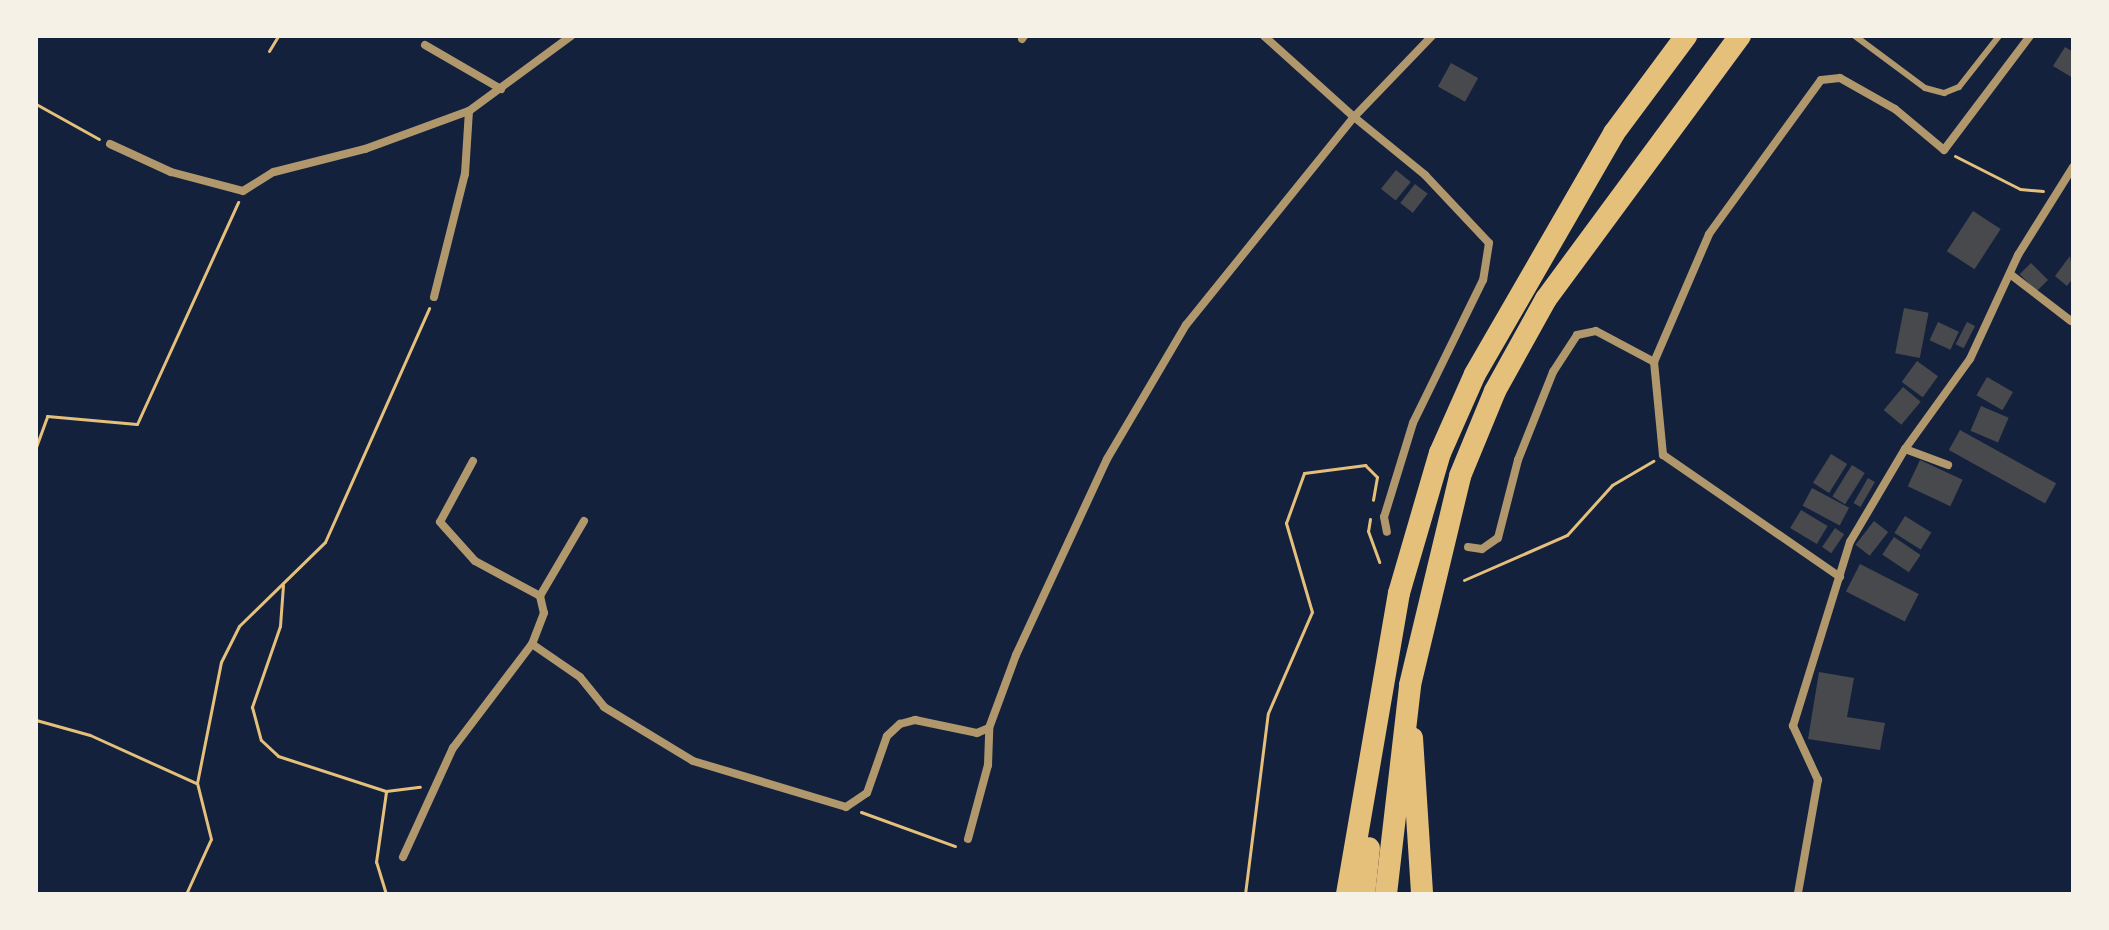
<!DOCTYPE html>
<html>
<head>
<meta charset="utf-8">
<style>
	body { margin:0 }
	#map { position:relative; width:2109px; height:930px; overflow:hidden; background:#14213d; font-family:Spectral,serif }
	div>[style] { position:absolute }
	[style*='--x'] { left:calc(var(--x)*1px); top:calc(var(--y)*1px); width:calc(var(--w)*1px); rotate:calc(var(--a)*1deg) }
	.building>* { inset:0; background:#48494c; transform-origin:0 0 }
	.path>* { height:3px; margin:-1.5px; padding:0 1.5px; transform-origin:1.5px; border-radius:1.5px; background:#e5c07b }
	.service>* { height:6px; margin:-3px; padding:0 3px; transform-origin:3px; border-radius:3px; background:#b1986c }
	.minor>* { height:8px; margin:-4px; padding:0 4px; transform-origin:4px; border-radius:4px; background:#b1986c }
	.motorway>* { height:22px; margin:-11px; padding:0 11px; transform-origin:11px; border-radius:11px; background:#e5c07b }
	span { translate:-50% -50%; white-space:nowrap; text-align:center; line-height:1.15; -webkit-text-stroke:6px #f6f1e7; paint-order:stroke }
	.frame { position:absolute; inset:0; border:38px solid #f6f1e7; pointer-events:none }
</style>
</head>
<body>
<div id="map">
	<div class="building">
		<i style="clip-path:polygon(2065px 47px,2073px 52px,2073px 78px,2053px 66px)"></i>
		<i style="left:1451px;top:63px;width:31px;height:27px;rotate:29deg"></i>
		<i style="left:1396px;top:170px;width:19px;height:24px;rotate:39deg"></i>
		<i style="left:1415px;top:184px;width:16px;height:24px;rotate:38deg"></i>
		<i style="left:1973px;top:211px;width:33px;height:48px;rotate:33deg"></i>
		<i style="clip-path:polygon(2070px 256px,2073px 278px,2067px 286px,2055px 276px)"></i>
		<i style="left:2031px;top:263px;width:24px;height:16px;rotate:45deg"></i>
		<i style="left:1904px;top:308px;width:25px;height:46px;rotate:11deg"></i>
		<i style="left:1938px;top:322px;width:23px;height:20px;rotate:25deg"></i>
		<i style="left:1967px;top:322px;width:9px;height:25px;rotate:27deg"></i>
		<i style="left:1917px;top:361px;width:26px;height:26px;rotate:36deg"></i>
		<i style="left:1987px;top:377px;width:30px;height:21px;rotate:30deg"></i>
		<i style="left:1903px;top:387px;width:23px;height:30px;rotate:40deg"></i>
		<i style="left:1981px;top:406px;width:30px;height:27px;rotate:23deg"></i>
		<i style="left:1960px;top:430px;width:110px;height:23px;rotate:29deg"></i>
		<i style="left:1831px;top:454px;width:19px;height:34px;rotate:32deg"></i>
		<i style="left:1920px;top:460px;width:47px;height:29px;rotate:25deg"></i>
		<i style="left:1852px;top:465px;width:15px;height:37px;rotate:32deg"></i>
		<i style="left:1868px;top:478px;width:8px;height:29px;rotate:30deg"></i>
		<i style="left:1812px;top:488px;width:42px;height:20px;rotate:28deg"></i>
		<i style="left:1801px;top:510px;width:31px;height:21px;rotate:31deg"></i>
		<i style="left:1905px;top:516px;width:31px;height:20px;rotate:32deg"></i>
		<i style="left:1874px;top:521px;width:18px;height:30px;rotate:38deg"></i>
		<i style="left:1835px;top:528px;width:11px;height:23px;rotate:34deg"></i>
		<i style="left:1894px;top:537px;width:32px;height:21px;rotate:34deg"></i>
		<i style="left:1860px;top:564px;width:66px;height:31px;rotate:27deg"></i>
		<i style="clip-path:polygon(1819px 672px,1854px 678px,1847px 717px,1885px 723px,1880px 750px,1808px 739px)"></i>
	</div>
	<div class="path">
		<i style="--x:269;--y:51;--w:17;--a:-59"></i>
		<i style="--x:36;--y:104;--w:72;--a:29.1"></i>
		<i style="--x:1955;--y:156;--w:73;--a:26.9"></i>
		<i style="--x:2020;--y:189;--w:23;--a:5"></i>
		<i style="--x:36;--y:447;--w:33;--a:-70"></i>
		<i style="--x:47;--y:416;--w:90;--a:5.1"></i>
		<i style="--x:137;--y:424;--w:244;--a:-65.5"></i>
		<i style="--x:1370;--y:519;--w:12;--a:99"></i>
		<i style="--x:1368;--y:531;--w:33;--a:70"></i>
		<i style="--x:1464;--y:580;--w:112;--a:-23.6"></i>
		<i style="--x:1567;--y:535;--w:67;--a:-48"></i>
		<i style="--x:1612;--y:485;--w:48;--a:-30.3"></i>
		<i style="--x:283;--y:585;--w:41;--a:94.2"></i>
		<i style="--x:280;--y:626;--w:86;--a:109.1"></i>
		<i style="--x:252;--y:707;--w:34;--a:75"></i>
		<i style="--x:261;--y:740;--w:23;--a:43"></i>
		<i style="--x:278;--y:756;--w:114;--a:18"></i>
		<i style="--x:386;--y:791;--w:34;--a:-7"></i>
		<i style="--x:36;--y:720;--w:56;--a:15.5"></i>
		<i style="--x:90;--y:735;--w:116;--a:24.4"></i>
		<i style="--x:861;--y:812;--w:100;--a:19.9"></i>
		<i style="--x:186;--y:894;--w:60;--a:-65.6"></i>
		<i style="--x:211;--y:839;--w:58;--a:-104"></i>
		<i style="--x:197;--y:783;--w:123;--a:-78.8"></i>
		<i style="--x:221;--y:662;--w:40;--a:-63.4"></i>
		<i style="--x:239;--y:626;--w:120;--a:-44.3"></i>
		<i style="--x:325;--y:542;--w:256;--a:-66"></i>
		<i style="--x:386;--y:894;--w:34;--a:-107"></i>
		<i style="--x:376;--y:862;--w:71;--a:-81.9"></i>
		<i style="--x:1245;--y:894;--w:182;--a:-82.8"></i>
		<i style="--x:1268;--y:713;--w:110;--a:-66.5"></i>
		<i style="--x:1312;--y:612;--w:93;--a:-106.3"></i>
		<i style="--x:1286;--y:523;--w:53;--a:-70.2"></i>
		<i style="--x:1304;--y:473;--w:62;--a:-7.5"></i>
		<i style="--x:1365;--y:465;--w:17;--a:45"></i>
		<i style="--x:1377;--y:477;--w:23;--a:100"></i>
	</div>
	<div class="service">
		<i style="--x:1855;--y:36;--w:87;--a:36.6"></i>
		<i style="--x:1925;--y:88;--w:20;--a:15"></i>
		<i style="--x:1944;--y:93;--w:16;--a:-22"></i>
		<i style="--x:1959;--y:87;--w:65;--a:-51.9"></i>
	</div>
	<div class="minor">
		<i style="--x:1264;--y:36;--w:121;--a:42"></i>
		<i style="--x:1354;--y:117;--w:112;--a:-46.1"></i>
		<i style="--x:1022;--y:39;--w:4;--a:-56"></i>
		<i style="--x:425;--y:45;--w:88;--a:30.1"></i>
		<i style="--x:110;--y:144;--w:67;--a:24.7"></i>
		<i style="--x:171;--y:172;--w:74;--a:14.8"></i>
		<i style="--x:243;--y:191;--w:36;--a:-32"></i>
		<i style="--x:274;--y:172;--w:94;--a:-14.2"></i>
		<i style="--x:365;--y:149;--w:111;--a:-20.1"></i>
		<i style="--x:469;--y:111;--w:127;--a:-36.3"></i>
		<i style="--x:2010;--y:274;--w:77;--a:37.6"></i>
		<i style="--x:434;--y:297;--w:127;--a:-75.9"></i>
		<i style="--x:465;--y:174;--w:63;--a:-86.4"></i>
		<i style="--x:1905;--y:449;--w:46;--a:20.4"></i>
		<i style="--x:473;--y:461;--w:69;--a:118.4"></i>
		<i style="--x:440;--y:522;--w:52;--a:48.1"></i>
		<i style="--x:475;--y:561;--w:74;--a:28.3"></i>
		<i style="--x:584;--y:521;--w:87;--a:120.4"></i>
		<i style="--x:540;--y:596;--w:17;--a:77"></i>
		<i style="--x:544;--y:613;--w:33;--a:111"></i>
		<i style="--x:532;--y:644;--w:58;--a:34.5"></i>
		<i style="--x:580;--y:677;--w:38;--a:51"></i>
		<i style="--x:604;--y:707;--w:104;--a:31.2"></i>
		<i style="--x:693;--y:761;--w:160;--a:16.7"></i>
		<i style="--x:846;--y:807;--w:25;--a:-34"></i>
		<i style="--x:867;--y:793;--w:60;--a:-70.7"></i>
		<i style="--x:887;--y:736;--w:18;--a:-43"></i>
		<i style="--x:900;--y:724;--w:16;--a:-15"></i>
		<i style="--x:915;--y:720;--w:63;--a:11.8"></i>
		<i style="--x:977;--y:733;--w:13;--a:-23"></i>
		<i style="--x:1468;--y:547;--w:14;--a:8"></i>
		<i style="--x:1482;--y:549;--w:19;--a:-35"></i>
		<i style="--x:1498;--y:538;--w:81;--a:-75.6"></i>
		<i style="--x:1518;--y:460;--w:95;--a:-68.3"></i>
		<i style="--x:1553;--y:372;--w:44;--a:-57"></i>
		<i style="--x:1577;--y:335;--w:19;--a:-12"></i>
		<i style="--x:1596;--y:331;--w:66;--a:28.1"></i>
		<i style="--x:1840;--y:577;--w:215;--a:-145.4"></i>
		<i style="--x:1663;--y:455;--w:93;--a:-95.5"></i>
		<i style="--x:1654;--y:362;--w:139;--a:-66.7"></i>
		<i style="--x:1709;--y:234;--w:190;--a:-54"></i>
		<i style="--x:1821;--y:80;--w:19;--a:-6"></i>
		<i style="--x:1840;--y:78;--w:63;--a:29.4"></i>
		<i style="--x:1895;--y:109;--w:64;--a:39.9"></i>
		<i style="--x:1944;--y:150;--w:143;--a:-53"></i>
		<i style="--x:968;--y:839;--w:77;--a:-74.9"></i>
		<i style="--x:988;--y:765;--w:37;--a:-88"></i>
		<i style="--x:989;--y:728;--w:78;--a:-69.7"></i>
		<i style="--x:1016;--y:655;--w:216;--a:-65.1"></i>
		<i style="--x:1107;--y:459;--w:156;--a:-59.5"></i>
		<i style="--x:1186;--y:325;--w:267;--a:-51.1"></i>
		<i style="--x:1354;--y:117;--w:92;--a:39.2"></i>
		<i style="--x:1425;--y:175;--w:93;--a:46.7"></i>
		<i style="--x:1489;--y:243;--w:37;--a:99"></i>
		<i style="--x:1483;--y:280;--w:159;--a:116.1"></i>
		<i style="--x:1413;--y:423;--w:98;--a:107.1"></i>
		<i style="--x:1384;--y:517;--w:15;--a:79"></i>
		<i style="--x:403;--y:857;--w:120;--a:-65.4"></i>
		<i style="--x:453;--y:748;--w:131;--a:-52.8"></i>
		<i style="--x:1798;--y:893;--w:115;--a:-80"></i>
		<i style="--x:1818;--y:780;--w:60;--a:-114.8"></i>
		<i style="--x:1793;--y:726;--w:193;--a:-72.8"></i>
		<i style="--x:1850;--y:542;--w:108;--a:-59.4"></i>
		<i style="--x:1905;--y:449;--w:111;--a:-54.2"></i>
		<i style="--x:1970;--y:359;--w:115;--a:-65.2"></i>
		<i style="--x:2018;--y:255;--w:104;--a:-58"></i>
	</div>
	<div class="motorway">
		<i style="--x:1412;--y:738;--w:156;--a:86.3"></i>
		<i style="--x:1347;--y:894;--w:305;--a:-80.2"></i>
		<i style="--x:1399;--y:593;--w:146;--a:-73.7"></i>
		<i style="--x:1440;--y:453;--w:86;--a:-66.1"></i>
		<i style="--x:1475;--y:374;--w:278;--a:-60"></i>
		<i style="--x:1614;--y:133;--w:121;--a:-53.4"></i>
		<i style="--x:1364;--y:894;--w:46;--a:-83.8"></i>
		<i style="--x:1386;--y:894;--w:210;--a:-83.4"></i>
		<i style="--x:1410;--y:685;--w:215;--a:-76.5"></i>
		<i style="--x:1460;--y:476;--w:92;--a:-67.6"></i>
		<i style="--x:1495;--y:391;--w:105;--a:-61"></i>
		<i style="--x:1546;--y:299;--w:327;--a:-53.6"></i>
	</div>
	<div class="frame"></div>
</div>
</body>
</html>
